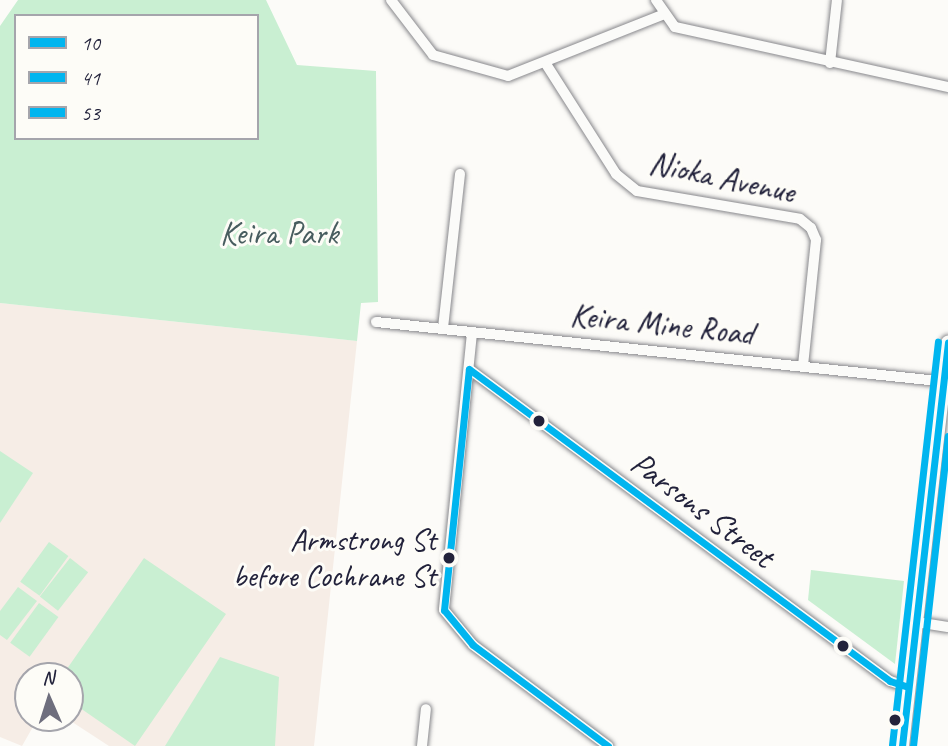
<!DOCTYPE html>
<html>
<head>
<meta charset="utf-8">
<style>
	body { margin:0 }
	#map { position:relative; width:948px; height:746px; overflow:hidden; background:#fcfbf8; font-family:Caveat,sans-serif }
	div>[style] { position:absolute }
	[style*='--x'] { left:calc(var(--x)*1px); top:calc(var(--y)*1px); width:calc(var(--w)*1px); rotate:calc(var(--a)*1deg) }
	.built>* { inset:0; background:#f6ede6 }
	.green>* { inset:0; background:#c9efd2; transform-origin:0 0 }
	.roads { filter:drop-shadow(0 0 2px #88888c) drop-shadow(0 0 2px #88888c) }
	.minor>* { height:10px; margin:-5px; padding:0 5px; transform-origin:5px; border-radius:5px; background:#fbfbf9 }
	.major>* { height:14px; margin:-7px; padding:0 7px; transform-origin:7px; border-radius:7px; background:#fbfbf9 }
	.bus-1>* { height:7px; margin:-3.5px; padding:0 3.5px; transform-origin:3.5px; border-radius:3.5px; background:#00b5ef }
	.bus-2>* { height:7px; margin:-3.5px; padding:0 3.5px; transform-origin:3.5px; border-radius:3.5px; background:#00b5ef }
	.bus-3>* { height:7px; margin:-3.5px; padding:0 3.5px; transform-origin:3.5px; border-radius:3.5px; background:#00b5ef }
	.dots>* { width:19px; height:19px; translate:-50% -50%; box-sizing:border-box; border:4px solid #fdfcf7; border-radius:50% }
	span { translate:-50% -50%; white-space:nowrap; text-align:center; line-height:1.15; -webkit-text-stroke:6px #fdfcf7; paint-order:stroke }
	.bus-label { font-size:31px; color:#22223b }
	.right { translate:-100% -50%; text-align:right }
	.street-label { font-size:33px; color:#22223b }
	.park-label { font-size:33px; color:#485d5f }
	.legend { position:absolute; left:14px; top:14px; width:245px; height:126px; box-sizing:border-box; background:#fdfcf7; border:2px solid #a5a5ac; margin:0; padding:9px 12px; list-style:none; font-size:21px; color:#22223b }
	.legend li { display:flex; align-items:center; gap:14px; height:35px }
	.legend b { width:35px; border:2px solid #a5a5ac }
	.north { position:absolute; left:14px; top:662px; width:70px; height:70px; box-sizing:border-box; background:#fdfcf7; border:2px solid #a5a5ac; border-radius:50%; rotate:357deg; font-size:19px; font-weight:700; line-height:28px; text-align:center; color:#22223b }
	.north::after { content:''; display:block; margin:auto; width:24px; height:32px; background:#6e6e7d; clip-path:polygon(50% 0,100% 100%,50% 72%,0 100%) }
</style>
</head>
<body>
<div id="map">
	<div class="built">
		<i style="clip-path:polygon(0 303px,357px 341px,314px 746px,109px 746px,66px 718px,70px 676px,28px 676px,28px 718px,38px 718px,22px 746px,0 737px)"></i>
	</div>
	<div class="green">
		<i style="clip-path:polygon(evenodd,18px 0,266px 0,297px 65px,376px 71px,378px 302px,361px 303px,357px 341px,0 303px,0 26px,18px 0,16px 16px,257px 16px,257px 138px,16px 138px,16px 16px)"></i>
		<i style="clip-path:polygon(0 451px,33px 473px,0 523px)"></i>
		<i style="left:49px;top:542px;width:24px;height:49px;rotate:36deg"></i>
		<i style="left:70px;top:558px;width:23px;height:49px;rotate:38deg"></i>
		<i style="clip-path:polygon(144px 558px,226px 614px,135px 746px,70px 701px,70px 676px,62px 676px)"></i>
		<i style="clip-path:polygon(811px 570px,904px 581px,895px 664px,808px 600px)"></i>
		<i style="clip-path:polygon(18px 587px,37px 601px,7px 640px,0 635px,0 611px)"></i>
		<i style="left:39px;top:603px;width:24px;height:49px;rotate:36deg"></i>
		<i style="clip-path:polygon(220px 657px,279px 677px,275px 746px,165px 746px)"></i>
	</div>
	<div class="roads">
		<div class="minor">
			<i style="--x:391;--y:0;--w:69;--a:52.6"></i>
			<i style="--x:433;--y:55;--w:78;--a:15.6"></i>
			<i style="--x:508;--y:76;--w:166;--a:-21.6"></i>
			<i style="--x:656;--y:0;--w:33;--a:55"></i>
			<i style="--x:675;--y:27;--w:280;--a:12.4"></i>
			<i style="--x:830;--y:63;--w:63;--a:-83.7"></i>
			<i style="--x:546;--y:64;--w:130;--a:57.5"></i>
			<i style="--x:616;--y:174;--w:27;--a:39"></i>
			<i style="--x:637;--y:191;--w:165;--a:9.7"></i>
			<i style="--x:800;--y:219;--w:14;--a:39"></i>
			<i style="--x:811;--y:228;--w:13;--a:67"></i>
			<i style="--x:816;--y:240;--w:126;--a:95.9"></i>
			<i style="--x:376;--y:322;--w:575;--a:5.99"></i>
			<i style="--x:443;--y:328;--w:155;--a:-83.7"></i>
			<i style="--x:472;--y:333;--w:278;--a:95.8"></i>
			<i style="--x:444;--y:610;--w:45;--a:50.4"></i>
			<i style="--x:473;--y:645;--w:169;--a:36.8"></i>
			<i style="--x:469;--y:369;--w:524;--a:36.54"></i>
			<i style="--x:890;--y:681;--w:19;--a:18"></i>
			<i style="--x:916;--y:622;--w:32;--a:9"></i>
			<i style="--x:422;--y:746;--w:37;--a:-84"></i>
		</div>
		<div class="major">
			<i style="--x:902;--y:746;--w:406;--a:-83.5"></i>
		</div>
	</div>
	<div class="bus-1">
		<i style="--x:608;--y:746;--w:169;--a:-143.2"></i>
		<i style="--x:473;--y:645;--w:45;--a:-129.6"></i>
		<i style="--x:444;--y:610;--w:242;--a:-84.1"></i>
		<i style="--x:469;--y:369;--w:524;--a:36.54"></i>
		<i style="--x:890;--y:681;--w:19;--a:18"></i>
		<i style="--x:902;--y:746;--w:406;--a:-83.5"></i>
	</div>
	<div class="bus-2">
		<i style="--x:913;--y:746;--w:312;--a:-83.6"></i>
	</div>
	<div class="bus-3">
		<i style="--x:892;--y:745;--w:406;--a:-83.5"></i>
	</div>
	<div class="dots">
		<i style="left:539px;top:421px;background:#22223b"></i>
		<i style="left:449px;top:558px;background:#22223b"></i>
		<i style="left:843px;top:646px;background:#22223b"></i>
		<i style="left:895px;top:720px;background:#22223b"></i>
	</div>
	<div class="bus-label">
		<span class="right" style="left:436px;top:558px">Armstrong St<br>before Cochrane St</span>
	</div>
	<div class="street-label">
		<span style="left:722px;top:178px;rotate:12deg">Nioka Avenue</span>
		<span style="left:662px;top:325px;rotate:6deg">Keira Mine Road</span>
		<span style="left:702px;top:510px;rotate:37deg">Parsons Street</span>
	</div>
	<div class="park-label">
		<span style="left:279px;top:234px">Keira Park</span>
	</div>
	<ul class="legend">
	<li><b style="height:9px;background:#00b5ef"></b>10</li>
	<li><b style="height:9px;background:#00b5ef"></b>41</li>
	<li><b style="height:9px;background:#00b5ef"></b>53</li>
	</ul>
	<div class="north">N</div>
</div>
</body>
</html>
